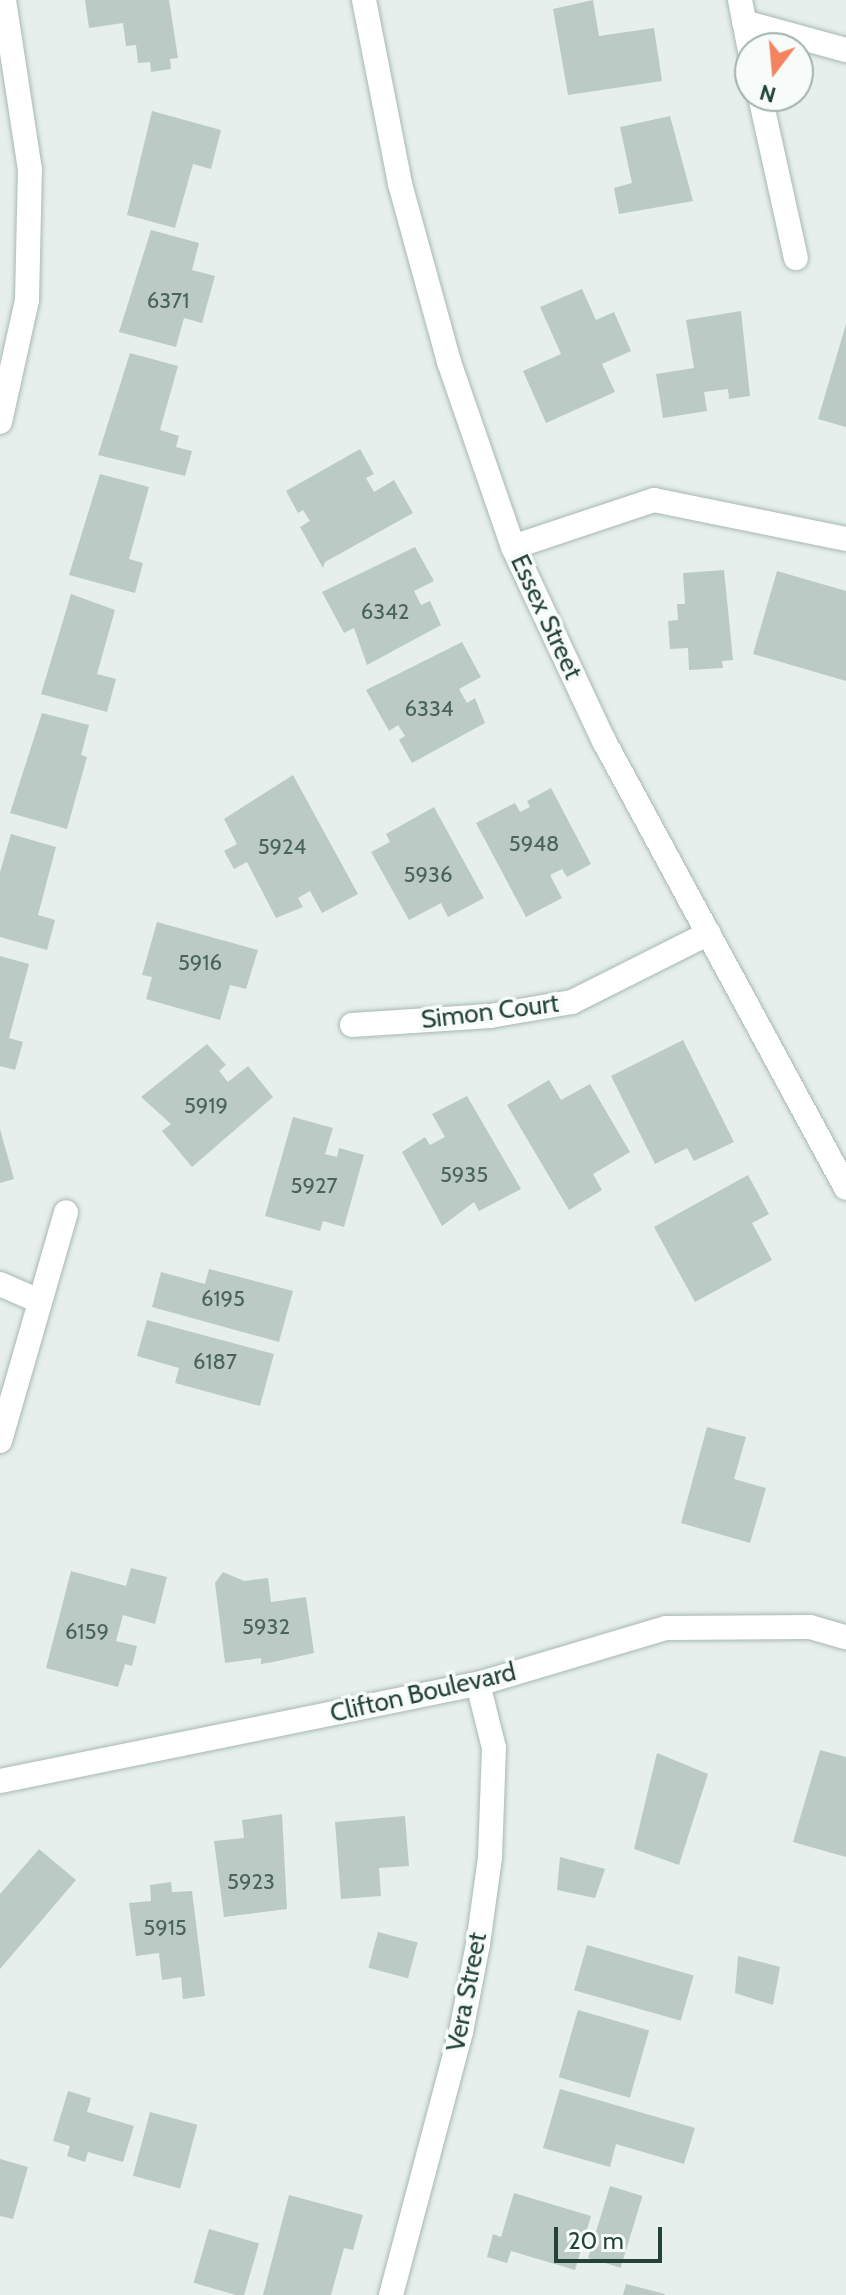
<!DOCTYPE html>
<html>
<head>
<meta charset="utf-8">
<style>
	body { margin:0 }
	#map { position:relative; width:846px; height:2295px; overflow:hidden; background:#e6efeb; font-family:Cabin,sans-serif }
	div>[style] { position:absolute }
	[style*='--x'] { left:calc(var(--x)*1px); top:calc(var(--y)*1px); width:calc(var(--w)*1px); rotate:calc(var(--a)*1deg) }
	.building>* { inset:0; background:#bbcac4; transform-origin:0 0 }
	.roads { filter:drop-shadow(0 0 2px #a8b8b2) drop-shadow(0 0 2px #a8b8b2) }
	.minor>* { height:24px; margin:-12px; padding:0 12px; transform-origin:12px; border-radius:12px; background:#fff }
	.tertiary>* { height:24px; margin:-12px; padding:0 12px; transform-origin:12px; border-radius:12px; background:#fff }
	span { translate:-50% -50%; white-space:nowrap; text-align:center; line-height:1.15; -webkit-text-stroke:7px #f7fbf9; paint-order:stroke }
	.number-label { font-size:22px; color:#4a645c }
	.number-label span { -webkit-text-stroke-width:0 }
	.street-label { font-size:26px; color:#24423a }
	.north { position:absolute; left:734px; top:32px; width:80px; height:80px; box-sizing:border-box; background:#f7fbf9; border:2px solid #a3b1ad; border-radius:50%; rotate:196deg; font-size:22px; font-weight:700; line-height:32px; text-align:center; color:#24423a }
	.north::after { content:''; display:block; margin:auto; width:28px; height:36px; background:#f4845f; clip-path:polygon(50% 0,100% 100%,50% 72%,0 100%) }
	.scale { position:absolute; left:554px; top:2227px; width:108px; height:36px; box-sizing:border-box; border:4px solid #24423a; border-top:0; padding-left:10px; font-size:24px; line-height:28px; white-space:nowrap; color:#24423a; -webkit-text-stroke:6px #f7fbf9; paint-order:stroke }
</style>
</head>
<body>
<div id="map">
	<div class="building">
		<i style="clip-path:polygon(85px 0,169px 0,178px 58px,170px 59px,171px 69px,151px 72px,150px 62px,138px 63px,136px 45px,126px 46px,123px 23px,89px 28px)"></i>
		<i style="clip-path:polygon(593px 0,599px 36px,654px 28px,662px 81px,568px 95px,553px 9px)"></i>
		<i style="clip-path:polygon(152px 111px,221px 130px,211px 169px,193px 164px,175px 228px,127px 215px)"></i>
		<i style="clip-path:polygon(670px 116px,693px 201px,619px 214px,614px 188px,632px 183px,620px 127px)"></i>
		<i style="clip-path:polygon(151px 230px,199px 243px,192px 270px,215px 276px,202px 323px,184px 318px,176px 347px,119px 332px)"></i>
		<i style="clip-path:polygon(582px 289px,596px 320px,614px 312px,631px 351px,602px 364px,615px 392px,546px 423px,523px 371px,561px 354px,540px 307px)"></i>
		<i style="clip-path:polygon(741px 311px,750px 396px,729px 399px,728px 389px,704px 392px,707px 411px,663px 418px,656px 374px,694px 368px,686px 320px)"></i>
		<i style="clip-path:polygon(846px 324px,846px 427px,818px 419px)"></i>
		<i style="clip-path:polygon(130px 353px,178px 366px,160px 430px,179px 436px,176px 447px,192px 451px,185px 476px,98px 455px)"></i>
		<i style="clip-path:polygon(360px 449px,374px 474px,366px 478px,374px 492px,394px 480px,413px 513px,325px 562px,323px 568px,300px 527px,310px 521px,303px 510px,298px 513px,286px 491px)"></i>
		<i style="clip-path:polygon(100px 474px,149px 487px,129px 559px,143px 563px,135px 593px,69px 575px)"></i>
		<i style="clip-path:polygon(415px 547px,434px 581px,414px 591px,421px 605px,430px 601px,441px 625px,367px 665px,354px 628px,344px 633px,322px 592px)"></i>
		<i style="clip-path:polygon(724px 570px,733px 660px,722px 661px,723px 668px,689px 670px,688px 648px,670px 649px,668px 621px,678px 620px,677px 604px,685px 604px,683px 573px)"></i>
		<i style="clip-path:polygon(777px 571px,846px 591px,846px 681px,753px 654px)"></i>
		<i style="clip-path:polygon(71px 594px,115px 610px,97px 674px,116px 679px,107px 712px,41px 694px)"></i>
		<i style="clip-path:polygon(462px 642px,481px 677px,459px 689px,467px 703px,475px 698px,485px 723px,412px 763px,399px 740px,405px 736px,398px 725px,389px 731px,366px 690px)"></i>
		<i style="clip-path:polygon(42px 713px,89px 725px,81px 755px,87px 757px,67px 829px,10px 813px)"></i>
		<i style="clip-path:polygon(293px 775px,358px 894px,322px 913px,310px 891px,298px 898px,303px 907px,276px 918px,247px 862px,234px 869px,224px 851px,237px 844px,224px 819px)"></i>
		<i style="clip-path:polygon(551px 788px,591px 864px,567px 877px,562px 869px,550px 875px,562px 898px,526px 917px,476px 823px,515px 803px,520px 812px,530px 807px,527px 801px)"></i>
		<i style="clip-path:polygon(434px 807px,484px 898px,448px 917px,441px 903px,409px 920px,371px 852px,390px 842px,386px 834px)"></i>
		<i style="clip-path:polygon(11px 834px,56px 847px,38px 915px,55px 920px,47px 950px,0 937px,0 872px)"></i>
		<i style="clip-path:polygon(157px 922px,258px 950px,246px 989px,230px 985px,220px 1020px,146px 999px,152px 977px,142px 975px)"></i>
		<i style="clip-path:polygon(0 956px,29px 964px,9px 1038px,23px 1042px,15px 1070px,0 1066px)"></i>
		<i style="clip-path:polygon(683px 1040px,734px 1142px,694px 1161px,687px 1148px,655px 1164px,611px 1076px)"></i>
		<i style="clip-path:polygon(207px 1044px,226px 1065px,219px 1071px,228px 1082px,248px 1066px,273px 1097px,192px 1167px,162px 1131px,171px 1124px,141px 1097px)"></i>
		<i style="clip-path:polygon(549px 1080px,561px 1100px,590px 1084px,630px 1152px,593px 1174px,602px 1190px,569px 1210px,507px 1105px)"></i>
		<i style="clip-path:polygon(467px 1096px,521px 1189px,479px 1211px,474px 1202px,442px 1226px,402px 1152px,425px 1137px,430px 1145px,445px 1137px,432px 1114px)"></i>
		<i style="clip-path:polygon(293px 1117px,333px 1128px,325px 1154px,337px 1157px,339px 1148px,364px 1155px,344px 1227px,323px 1221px,320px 1231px,265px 1216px)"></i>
		<i style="clip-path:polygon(0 1129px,14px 1179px,0 1183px)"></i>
		<i style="clip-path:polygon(748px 1175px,769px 1214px,752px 1223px,772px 1260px,695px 1302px,654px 1227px)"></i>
		<i style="clip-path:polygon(209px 1269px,293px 1291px,279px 1342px,152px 1307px,161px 1272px,205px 1284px)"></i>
		<i style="clip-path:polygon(147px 1320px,274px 1354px,260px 1406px,175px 1383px,179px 1368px,137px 1356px)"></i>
		<i style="clip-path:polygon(707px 1427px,746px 1437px,734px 1479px,766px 1488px,750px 1543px,681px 1523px)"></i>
		<i style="clip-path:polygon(131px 1568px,167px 1577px,155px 1624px,123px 1615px,116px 1641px,137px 1646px,132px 1666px,125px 1664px,118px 1687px,46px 1668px,71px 1571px,126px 1586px)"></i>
		<i style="clip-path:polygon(223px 1572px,244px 1581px,268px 1578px,271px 1602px,306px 1597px,314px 1653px,273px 1662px,261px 1664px,261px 1658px,225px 1663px,215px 1583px)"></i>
		<i style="clip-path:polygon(820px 1750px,846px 1757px,846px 1857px,793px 1842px)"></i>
		<i style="clip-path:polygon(657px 1753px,708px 1774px,679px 1865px,634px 1849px)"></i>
		<i style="clip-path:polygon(282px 1814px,287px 1909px,224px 1917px,214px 1841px,244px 1838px,242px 1820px)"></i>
		<i style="clip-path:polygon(405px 1816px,409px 1866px,379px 1868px,381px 1896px,341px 1899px,335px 1822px)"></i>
		<i style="clip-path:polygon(39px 1849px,76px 1880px,0 1969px,0 1894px)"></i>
		<i style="clip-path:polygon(560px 1857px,605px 1869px,595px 1898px,557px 1890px)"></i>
		<i style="clip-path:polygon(171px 1882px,172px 1892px,192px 1891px,205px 1996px,183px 1999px,181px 1977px,162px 1980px,159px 1953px,136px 1956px,129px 1903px,151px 1901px,150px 1885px)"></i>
		<i style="left:378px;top:1932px;width:41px;height:37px;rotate:15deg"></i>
		<i style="left:587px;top:1945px;width:111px;height:47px;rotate:16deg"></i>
		<i style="clip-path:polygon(738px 1956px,780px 1967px,773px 2005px,735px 1993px)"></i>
		<i style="left:578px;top:2010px;width:74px;height:70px;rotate:16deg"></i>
		<i style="clip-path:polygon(560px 2089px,695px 2128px,684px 2164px,616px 2144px,610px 2167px,543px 2148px)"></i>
		<i style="clip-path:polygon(68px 2091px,91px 2098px,87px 2112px,134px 2126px,123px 2162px,88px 2152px,85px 2162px,67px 2156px,70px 2146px,53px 2141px)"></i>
		<i style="left:150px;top:2112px;width:49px;height:66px;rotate:15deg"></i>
		<i style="clip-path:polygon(0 2159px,28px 2167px,13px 2219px,0 2216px)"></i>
		<i style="left:610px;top:2186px;width:34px;height:75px;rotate:17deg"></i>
		<i style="clip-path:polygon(514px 2193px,591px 2216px,575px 2270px,511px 2251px,507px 2263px,487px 2257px,493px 2234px,501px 2237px)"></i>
		<i style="clip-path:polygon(289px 2195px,363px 2215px,353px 2250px,344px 2248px,331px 2295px,263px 2295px)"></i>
		<i style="left:209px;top:2229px;width:52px;height:56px;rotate:16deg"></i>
		<i style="clip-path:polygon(626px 2284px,665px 2294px,664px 2295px,623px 2295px)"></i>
	</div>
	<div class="roads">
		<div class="minor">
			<i style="--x:740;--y:0;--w:52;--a:78.9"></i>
			<i style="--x:744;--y:22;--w:106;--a:15.4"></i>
			<i style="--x:760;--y:96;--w:166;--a:77.5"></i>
			<i style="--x:0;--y:422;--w:125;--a:-77.5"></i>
			<i style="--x:27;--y:300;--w:130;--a:-88.7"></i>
			<i style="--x:30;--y:170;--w:172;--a:-98.7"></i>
			<i style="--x:513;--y:547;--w:149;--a:-18.4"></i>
			<i style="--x:654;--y:500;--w:196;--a:11.5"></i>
			<i style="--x:352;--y:1025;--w:138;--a:-3.7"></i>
			<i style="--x:490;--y:1016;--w:83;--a:-9.7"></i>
			<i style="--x:572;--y:1002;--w:153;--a:-26.7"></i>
			<i style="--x:0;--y:1284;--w:43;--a:23.6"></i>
			<i style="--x:0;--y:1441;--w:238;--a:-73.9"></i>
			<i style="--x:0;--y:1781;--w:488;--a:-11.5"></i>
			<i style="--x:478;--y:1684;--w:196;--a:-16.6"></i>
			<i style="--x:666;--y:1628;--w:144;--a:-0.4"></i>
			<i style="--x:810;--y:1627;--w:37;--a:16"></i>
			<i style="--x:391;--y:2295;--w:272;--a:-75.1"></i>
			<i style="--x:461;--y:2032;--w:90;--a:-79.1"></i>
			<i style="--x:478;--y:1944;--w:88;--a:-82.1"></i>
			<i style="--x:490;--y:1857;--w:109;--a:-87.9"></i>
			<i style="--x:494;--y:1748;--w:66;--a:-104"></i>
		</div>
		<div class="tertiary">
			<i style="--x:364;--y:0;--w:187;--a:78.9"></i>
			<i style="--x:400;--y:184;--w:185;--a:74.6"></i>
			<i style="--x:449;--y:362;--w:196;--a:70.9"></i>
			<i style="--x:513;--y:547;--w:214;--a:64.9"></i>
			<i style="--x:604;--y:741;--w:508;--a:61.57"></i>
		</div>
	</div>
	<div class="number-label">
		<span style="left:168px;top:301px">6371</span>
		<span style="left:385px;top:612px">6342</span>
		<span style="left:429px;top:709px">6334</span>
		<span style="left:534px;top:844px">5948</span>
		<span style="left:282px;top:847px">5924</span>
		<span style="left:428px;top:875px">5936</span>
		<span style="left:200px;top:963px">5916</span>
		<span style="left:206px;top:1106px">5919</span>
		<span style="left:464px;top:1175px">5935</span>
		<span style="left:314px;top:1186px">5927</span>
		<span style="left:223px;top:1299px">6195</span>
		<span style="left:215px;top:1362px">6187</span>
		<span style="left:266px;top:1627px">5932</span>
		<span style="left:87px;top:1632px">6159</span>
		<span style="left:251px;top:1882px">5923</span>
		<span style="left:165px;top:1928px">5915</span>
	</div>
	<div class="street-label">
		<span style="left:546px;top:617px;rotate:65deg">Essex Street</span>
		<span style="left:490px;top:1012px;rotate:-7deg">Simon Court</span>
		<span style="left:423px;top:1693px;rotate:-13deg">Clifton Boulevard</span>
		<span style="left:467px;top:1992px;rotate:-79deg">Vera Street</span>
	</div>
	<div class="north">N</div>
	<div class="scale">20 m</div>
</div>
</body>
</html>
